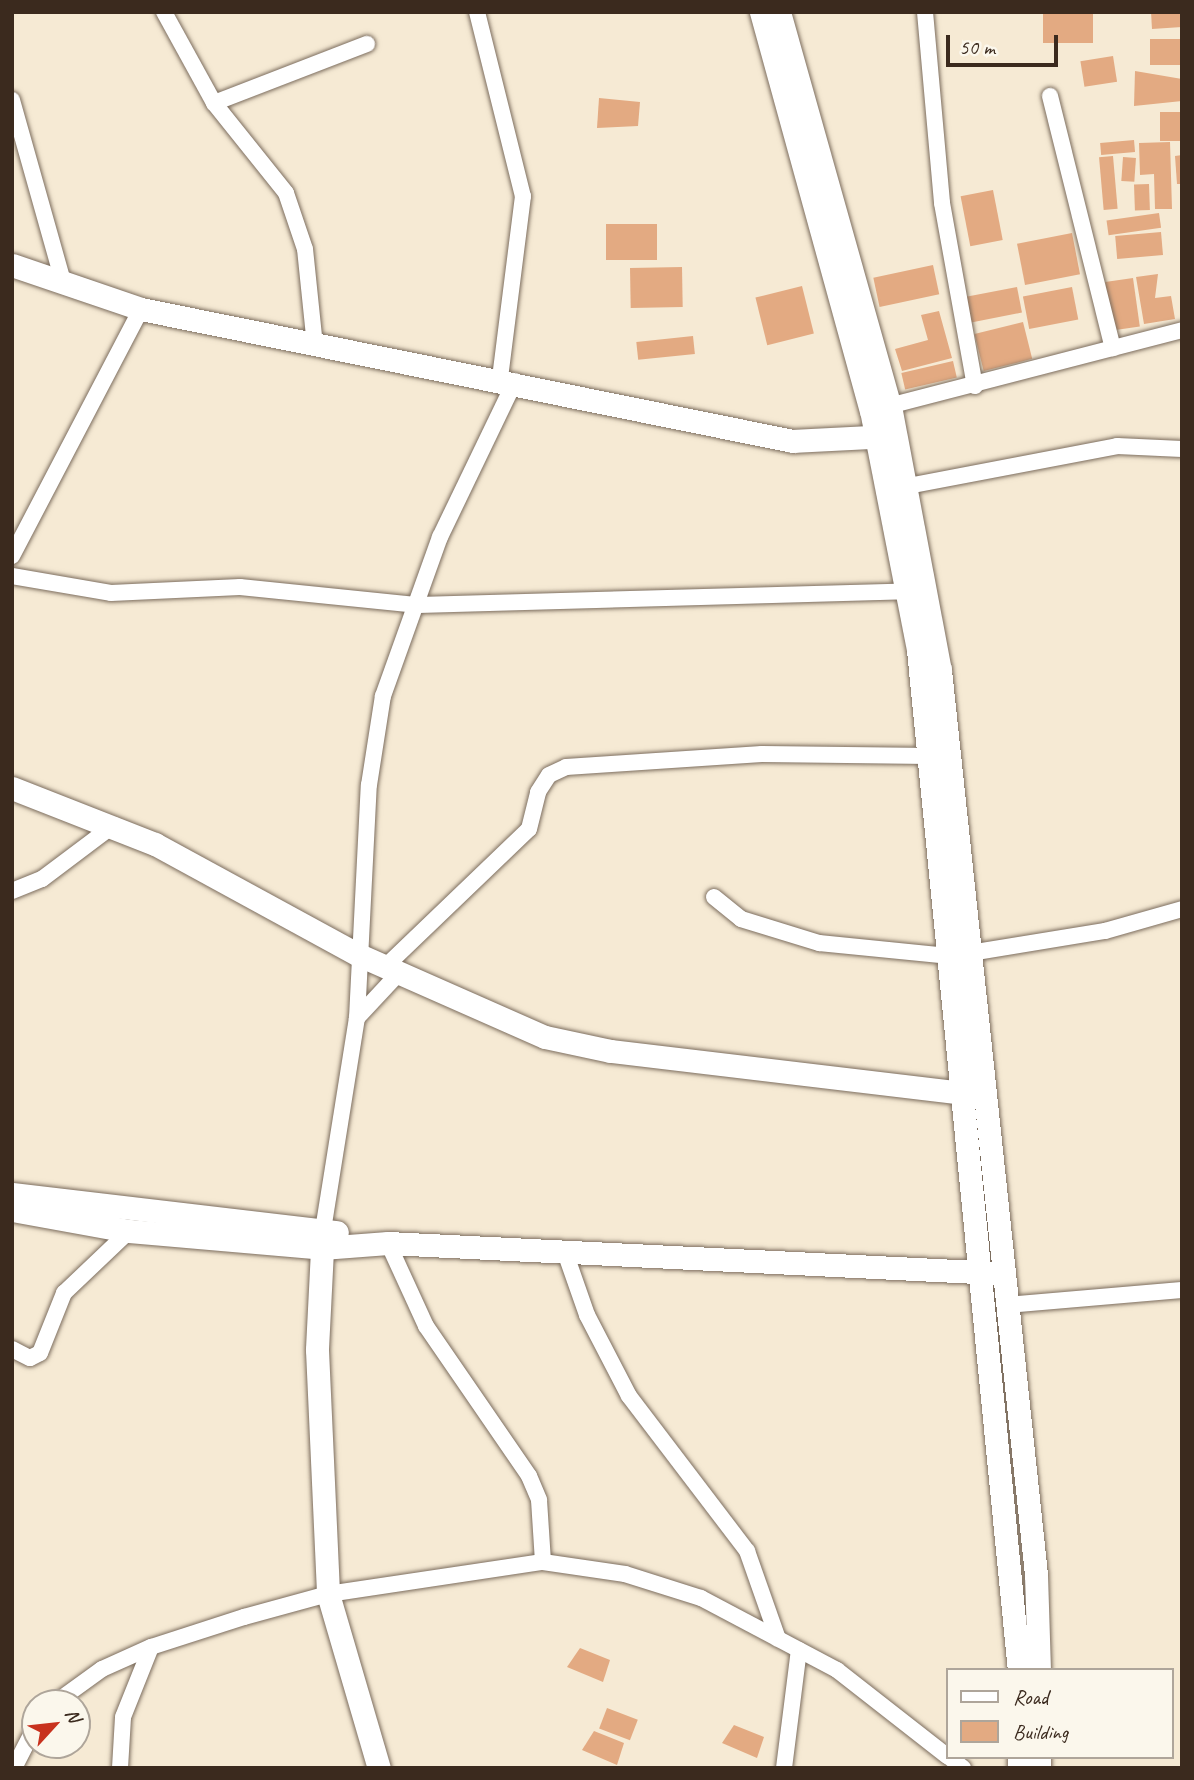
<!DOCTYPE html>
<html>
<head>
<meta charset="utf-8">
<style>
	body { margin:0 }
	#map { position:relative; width:1194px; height:1780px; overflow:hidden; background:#f6ead4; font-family:Caveat,sans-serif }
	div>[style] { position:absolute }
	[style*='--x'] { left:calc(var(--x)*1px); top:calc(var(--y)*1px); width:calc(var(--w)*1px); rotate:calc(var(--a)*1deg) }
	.building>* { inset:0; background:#e3aa82; transform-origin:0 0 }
	.roads { filter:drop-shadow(0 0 2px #7c6d5e) drop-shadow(0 0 2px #7c6d5e) }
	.street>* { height:16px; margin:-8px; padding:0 8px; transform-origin:8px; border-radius:8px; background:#fff }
	.secondary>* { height:23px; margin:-11.5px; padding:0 11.5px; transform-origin:11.5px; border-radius:11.5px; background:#fff }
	span { translate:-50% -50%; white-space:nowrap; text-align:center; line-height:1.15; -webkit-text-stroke:5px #fbf7ec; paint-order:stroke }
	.frame { position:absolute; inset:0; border:14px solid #3b2a1e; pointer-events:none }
	.legend { position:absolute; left:946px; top:1668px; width:228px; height:91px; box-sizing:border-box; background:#fbf7ec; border:2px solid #aea59a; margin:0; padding:9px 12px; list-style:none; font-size:21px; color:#3b2a1e }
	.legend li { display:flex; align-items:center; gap:14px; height:35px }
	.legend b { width:35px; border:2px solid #aea59a }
	.north { position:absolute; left:21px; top:1689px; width:70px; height:70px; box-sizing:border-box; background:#fbf7ec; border:2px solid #aea59a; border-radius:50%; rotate:63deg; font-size:19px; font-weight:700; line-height:28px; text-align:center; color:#3b2a1e }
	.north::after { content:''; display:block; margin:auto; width:24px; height:32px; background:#c8321e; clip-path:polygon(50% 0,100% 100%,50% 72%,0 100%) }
	.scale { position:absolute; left:946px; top:35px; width:112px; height:32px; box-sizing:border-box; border:4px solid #3b2a1e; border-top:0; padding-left:9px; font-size:21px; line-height:24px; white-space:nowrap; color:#3b2a1e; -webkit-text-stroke:5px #fbf7ec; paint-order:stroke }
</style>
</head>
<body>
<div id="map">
	<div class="building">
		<i style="clip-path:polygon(1151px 12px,1182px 12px,1182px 27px,1152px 29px)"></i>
		<i style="left:1093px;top:13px;width:30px;height:50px;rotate:90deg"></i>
		<i style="left:1182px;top:39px;width:26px;height:32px;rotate:90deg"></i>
		<i style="left:1113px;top:56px;width:26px;height:33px;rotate:81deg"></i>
		<i style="clip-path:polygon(1135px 71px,1182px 79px,1182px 101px,1134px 106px)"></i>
		<i style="clip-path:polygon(599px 98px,640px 102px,638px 126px,597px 128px)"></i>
		<i style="left:1160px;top:112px;width:22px;height:29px"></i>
		<i style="left:1134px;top:140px;width:12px;height:34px;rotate:85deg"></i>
		<i style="clip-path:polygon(1170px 142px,1172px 209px,1155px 209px,1154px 174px,1140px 175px,1139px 143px)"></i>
		<i style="clip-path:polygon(1182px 155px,1182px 184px,1177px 184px,1175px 156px)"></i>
		<i style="left:1113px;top:156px;width:53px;height:14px;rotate:85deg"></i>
		<i style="left:1123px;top:157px;width:13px;height:24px;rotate:4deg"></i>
		<i style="left:1149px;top:184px;width:26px;height:15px;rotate:88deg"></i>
		<i style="left:993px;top:190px;width:51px;height:33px;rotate:79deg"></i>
		<i style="left:1159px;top:213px;width:15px;height:53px;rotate:82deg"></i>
		<i style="left:606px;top:224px;width:51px;height:36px"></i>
		<i style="left:1161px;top:232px;width:23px;height:46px;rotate:85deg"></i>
		<i style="left:1072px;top:233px;width:42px;height:56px;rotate:79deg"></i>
		<i style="left:933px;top:265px;width:30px;height:61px;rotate:78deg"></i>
		<i style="left:682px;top:267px;width:40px;height:52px;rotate:89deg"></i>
		<i style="clip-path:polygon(1158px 274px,1155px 298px,1171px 296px,1175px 319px,1144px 324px,1136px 277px)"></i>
		<i style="left:1133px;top:278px;width:49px;height:28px;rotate:82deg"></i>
		<i style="left:802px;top:286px;width:49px;height:48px;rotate:76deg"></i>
		<i style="left:1017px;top:287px;width:26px;height:53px;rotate:79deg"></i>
		<i style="left:1072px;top:287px;width:33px;height:50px;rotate:79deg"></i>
		<i style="clip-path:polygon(939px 311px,952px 358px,902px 371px,895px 349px,928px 340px,921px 315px)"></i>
		<i style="left:1023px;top:322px;width:38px;height:50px;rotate:76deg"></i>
		<i style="left:693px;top:336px;width:18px;height:57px;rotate:84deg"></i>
		<i style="left:953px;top:361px;width:17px;height:53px;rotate:77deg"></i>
		<i style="clip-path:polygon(580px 1648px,610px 1660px,603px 1682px,567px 1667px)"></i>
		<i style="left:607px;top:1708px;width:33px;height:22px;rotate:21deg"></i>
		<i style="clip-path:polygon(734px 1725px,764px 1737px,757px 1758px,722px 1743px)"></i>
		<i style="clip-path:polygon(594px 1731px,624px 1743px,617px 1765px,582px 1750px)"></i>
	</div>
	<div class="roads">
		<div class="street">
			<i style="--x:164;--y:12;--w:104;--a:61.2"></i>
			<i style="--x:214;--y:103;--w:115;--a:51.3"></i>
			<i style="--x:286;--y:193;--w:59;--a:71.3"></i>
			<i style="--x:305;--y:249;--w:97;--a:84.1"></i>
			<i style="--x:477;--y:12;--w:190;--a:76"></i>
			<i style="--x:523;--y:196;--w:183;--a:97.2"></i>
			<i style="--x:925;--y:12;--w:192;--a:84.9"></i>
			<i style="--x:942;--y:203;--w:186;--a:79.8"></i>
			<i style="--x:1050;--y:96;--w:260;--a:76"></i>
			<i style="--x:12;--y:100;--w:189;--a:74.3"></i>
			<i style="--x:214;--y:103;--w:164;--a:-21.1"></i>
			<i style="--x:881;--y:408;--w:311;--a:-14.5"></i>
			<i style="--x:908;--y:486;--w:213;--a:-10.8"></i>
			<i style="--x:1117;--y:446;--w:65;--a:2.6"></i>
			<i style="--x:12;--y:556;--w:279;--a:-62.4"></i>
			<i style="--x:12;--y:576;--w:100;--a:9.7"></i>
			<i style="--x:111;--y:593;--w:129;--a:-2.7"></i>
			<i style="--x:240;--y:587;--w:179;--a:5.8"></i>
			<i style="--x:418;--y:605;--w:488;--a:-1.6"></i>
			<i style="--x:12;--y:891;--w:32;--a:-22"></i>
			<i style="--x:42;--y:879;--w:90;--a:-36.9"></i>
			<i style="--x:714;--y:897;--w:35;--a:39"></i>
			<i style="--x:741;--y:919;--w:82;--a:17.1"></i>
			<i style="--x:819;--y:943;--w:132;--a:5.7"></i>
			<i style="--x:970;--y:953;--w:137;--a:-9.3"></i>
			<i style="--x:1105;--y:931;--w:80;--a:-15.9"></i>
			<i style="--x:385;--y:967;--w:199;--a:-43.8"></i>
			<i style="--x:529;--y:829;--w:38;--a:-76"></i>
			<i style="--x:538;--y:792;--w:20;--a:-57"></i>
			<i style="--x:549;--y:775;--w:19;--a:-25"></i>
			<i style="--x:566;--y:767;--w:196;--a:-3.8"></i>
			<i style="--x:762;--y:754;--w:168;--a:0.7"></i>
			<i style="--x:357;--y:1018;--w:62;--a:-47"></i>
			<i style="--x:323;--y:1230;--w:215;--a:-80.9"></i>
			<i style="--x:357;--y:1018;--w:233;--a:-87.1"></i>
			<i style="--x:369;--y:785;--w:90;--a:-81.1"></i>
			<i style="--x:383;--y:696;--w:169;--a:-70.3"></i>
			<i style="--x:440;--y:537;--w:173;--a:-64.3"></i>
			<i style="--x:388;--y:1243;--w:91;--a:65.4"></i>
			<i style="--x:426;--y:1326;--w:182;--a:55.5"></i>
			<i style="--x:529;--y:1476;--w:26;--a:67"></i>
			<i style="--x:539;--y:1500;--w:62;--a:86.3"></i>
			<i style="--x:566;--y:1255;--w:64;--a:70.7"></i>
			<i style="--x:587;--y:1315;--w:91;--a:62.6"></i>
			<i style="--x:629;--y:1396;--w:195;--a:52.7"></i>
			<i style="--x:747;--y:1551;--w:93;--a:70.6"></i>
			<i style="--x:1006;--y:1305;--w:177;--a:-4.9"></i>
			<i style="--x:12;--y:1349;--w:20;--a:27"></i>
			<i style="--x:30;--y:1358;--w:11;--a:-27"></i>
			<i style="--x:40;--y:1353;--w:65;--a:-68.2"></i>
			<i style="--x:64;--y:1293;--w:90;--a:-43.6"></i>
			<i style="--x:55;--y:1703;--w:58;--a:-35.9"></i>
			<i style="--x:102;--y:1669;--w:54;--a:-24.2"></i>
			<i style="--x:151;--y:1647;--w:98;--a:-17.9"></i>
			<i style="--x:244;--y:1617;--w:87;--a:-15.3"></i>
			<i style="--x:328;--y:1594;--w:217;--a:-8.5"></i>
			<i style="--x:543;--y:1562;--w:83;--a:8.3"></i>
			<i style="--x:625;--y:1574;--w:80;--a:17.5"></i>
			<i style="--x:701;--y:1598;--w:154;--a:27.9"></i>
			<i style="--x:837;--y:1670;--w:140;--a:38"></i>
			<i style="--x:949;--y:1757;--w:18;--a:38"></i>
			<i style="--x:14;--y:1768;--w:46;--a:-62.9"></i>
			<i style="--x:120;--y:1768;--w:51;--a:-86.6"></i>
			<i style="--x:123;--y:1717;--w:75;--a:-68.2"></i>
			<i style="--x:784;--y:1768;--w:119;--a:-82.8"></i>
		</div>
		<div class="secondary">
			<i style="--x:761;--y:12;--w:413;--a:74.6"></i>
			<i style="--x:871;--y:410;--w:245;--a:78.9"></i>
			<i style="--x:918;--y:650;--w:1025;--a:84.35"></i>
			<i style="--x:779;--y:12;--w:409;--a:74.3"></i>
			<i style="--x:890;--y:406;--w:269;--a:79.3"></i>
			<i style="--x:940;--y:670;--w:910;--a:83.94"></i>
			<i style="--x:1036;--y:1575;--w:95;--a:88.2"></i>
			<i style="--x:12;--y:265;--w:136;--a:18.8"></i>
			<i style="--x:141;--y:309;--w:665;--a:11.45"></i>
			<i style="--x:793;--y:441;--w:100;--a:-2.9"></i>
			<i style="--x:12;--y:788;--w:154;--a:21.4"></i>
			<i style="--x:155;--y:844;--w:232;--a:28.6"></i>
			<i style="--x:359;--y:955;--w:203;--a:23.8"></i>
			<i style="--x:545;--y:1037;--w:67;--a:12"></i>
			<i style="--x:611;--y:1051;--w:355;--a:6.8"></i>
			<i style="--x:12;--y:1194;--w:327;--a:6.7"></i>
			<i style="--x:12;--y:1210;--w:119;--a:10.2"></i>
			<i style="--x:129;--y:1231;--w:194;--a:5"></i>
			<i style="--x:322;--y:1248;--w:66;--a:-4.3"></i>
			<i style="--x:388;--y:1243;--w:609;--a:2.82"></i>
			<i style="--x:323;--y:1230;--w:120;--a:92.9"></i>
			<i style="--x:317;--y:1350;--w:244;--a:87.4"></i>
			<i style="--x:328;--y:1594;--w:181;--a:73.7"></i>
			<i style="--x:1019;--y:1768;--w:11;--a:-90"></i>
			<i style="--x:1039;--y:1768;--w:11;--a:-90"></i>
		</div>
	</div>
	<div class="frame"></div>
	<ul class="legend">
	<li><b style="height:9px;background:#fff"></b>Road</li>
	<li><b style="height:19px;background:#e3aa82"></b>Building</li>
	</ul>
	<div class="north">N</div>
	<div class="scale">50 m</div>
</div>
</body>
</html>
